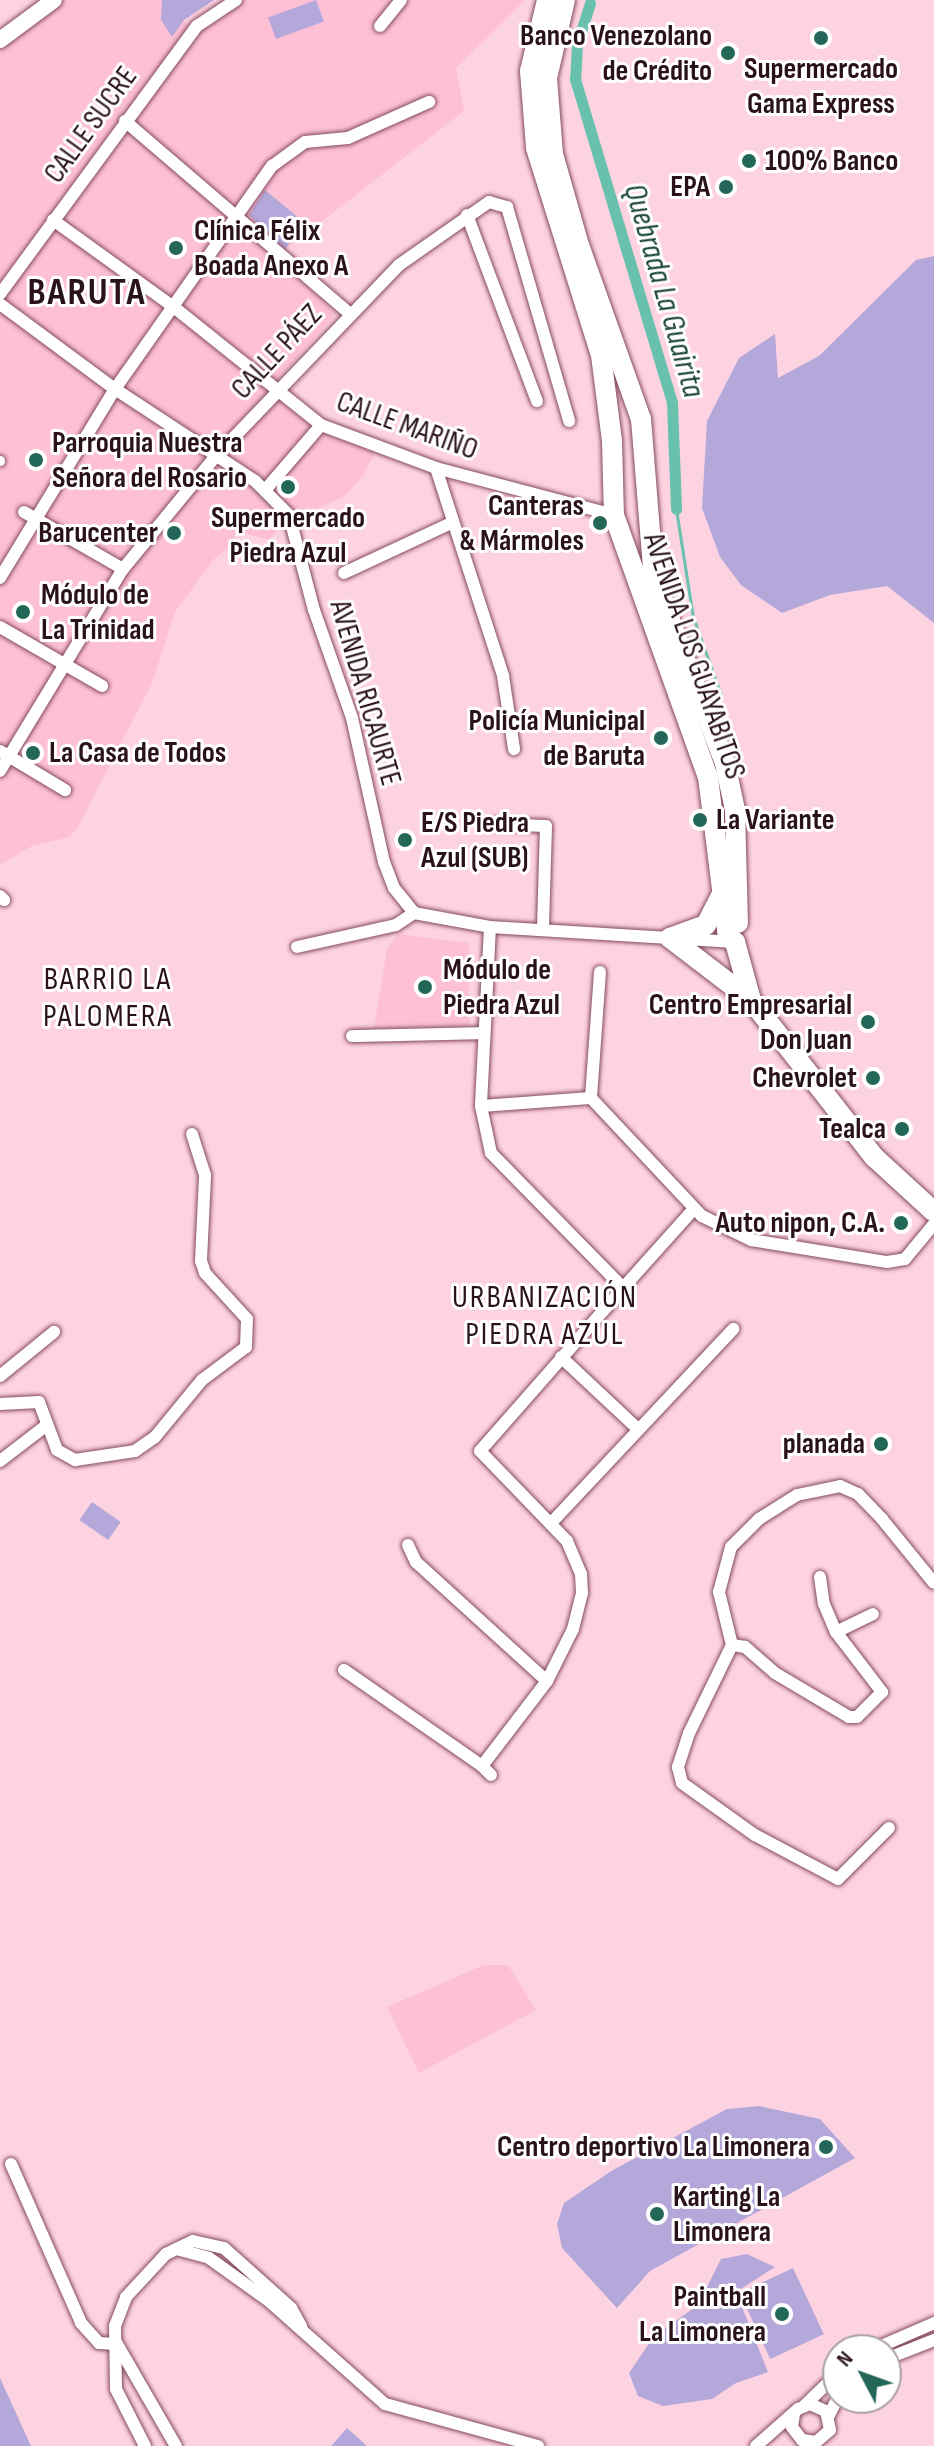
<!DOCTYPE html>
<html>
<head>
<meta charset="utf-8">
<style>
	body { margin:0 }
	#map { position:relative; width:934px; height:2446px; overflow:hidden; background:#fed3e1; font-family:"Sofia Sans Condensed",sans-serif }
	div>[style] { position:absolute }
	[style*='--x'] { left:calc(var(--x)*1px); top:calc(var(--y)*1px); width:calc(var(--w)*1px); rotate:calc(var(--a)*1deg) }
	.built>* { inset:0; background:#fdc0d5 }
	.green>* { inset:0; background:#b4a7da; transform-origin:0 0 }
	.stream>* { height:3px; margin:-1.5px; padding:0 1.5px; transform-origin:1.5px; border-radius:1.5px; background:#67c1ac }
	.canal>* { height:11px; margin:-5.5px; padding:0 5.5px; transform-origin:5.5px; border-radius:5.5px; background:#67c1ac }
	.roads { filter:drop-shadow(0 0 2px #854a61) drop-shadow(0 0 2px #854a61) }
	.pedestrian>* { height:9px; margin:-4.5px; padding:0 4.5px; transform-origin:4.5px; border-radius:4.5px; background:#fff }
	.minor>* { height:12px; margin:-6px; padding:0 6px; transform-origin:6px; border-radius:6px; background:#fff }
	.tertiary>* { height:16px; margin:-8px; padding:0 8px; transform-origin:8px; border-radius:8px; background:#fff }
	.primary>* { height:20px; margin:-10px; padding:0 10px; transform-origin:10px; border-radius:10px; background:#fff }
	.dots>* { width:22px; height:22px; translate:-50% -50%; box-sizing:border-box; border:4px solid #fff; border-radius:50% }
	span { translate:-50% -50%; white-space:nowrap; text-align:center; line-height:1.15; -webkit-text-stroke:6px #fff; paint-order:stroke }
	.poi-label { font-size:30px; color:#2a121c; font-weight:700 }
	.right { translate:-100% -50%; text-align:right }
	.left { translate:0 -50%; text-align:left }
	.street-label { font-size:30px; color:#2a121c }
	.water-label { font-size:32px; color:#1c453b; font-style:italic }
	.neighbourhood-label { font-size:32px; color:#2a121c; letter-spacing:2px }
	.district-label { font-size:38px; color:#2a121c; font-weight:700; letter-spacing:2px }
	.north { position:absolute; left:822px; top:2334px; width:80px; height:80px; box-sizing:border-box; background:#fff; border:2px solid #aaa0a4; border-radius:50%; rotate:311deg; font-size:22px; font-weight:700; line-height:32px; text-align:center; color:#2a121c }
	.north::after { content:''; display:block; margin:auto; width:28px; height:36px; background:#236758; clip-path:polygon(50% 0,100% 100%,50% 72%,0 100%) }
</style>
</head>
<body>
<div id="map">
	<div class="built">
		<i style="clip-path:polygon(53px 0,175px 0,176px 14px,193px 30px,241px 0,525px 0,456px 68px,464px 111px,276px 257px,336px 314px,269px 390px,321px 432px,375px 453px,364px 474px,345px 496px,282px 525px,269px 540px,235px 531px,234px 544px,214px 559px,175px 612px,152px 683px,78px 827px,70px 837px,32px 846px,0 865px,0 41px)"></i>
		<i style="clip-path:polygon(398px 934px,469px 943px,469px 1025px,374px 1029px,387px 949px)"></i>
		<i style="clip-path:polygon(484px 1965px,508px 1965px,536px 2010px,419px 2073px,387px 2007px)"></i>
	</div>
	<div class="green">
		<i style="clip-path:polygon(162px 0,214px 0,184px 20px,172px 37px,161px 20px)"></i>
		<i style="left:316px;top:0;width:23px;height:51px;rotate:70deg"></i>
		<i style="clip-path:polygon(265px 190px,306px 224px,285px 249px,249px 215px)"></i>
		<i style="clip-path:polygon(934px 256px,934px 623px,887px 586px,830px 595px,782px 613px,741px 585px,720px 557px,702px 508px,707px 421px,739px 358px,775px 334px,778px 378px,819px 356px,916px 260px)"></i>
		<i style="left:92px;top:1502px;width:35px;height:22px;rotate:35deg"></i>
		<i style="clip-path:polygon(759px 2106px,820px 2119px,855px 2158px,650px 2271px,617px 2308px,562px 2248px,557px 2224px,564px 2203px,613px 2170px,727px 2109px)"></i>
		<i style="clip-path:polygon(747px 2254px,775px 2267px,736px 2292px,768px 2372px,736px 2383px,712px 2399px,663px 2406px,638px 2396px,629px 2373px,654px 2336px,698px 2305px,721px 2259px)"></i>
		<i style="left:793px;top:2268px;width:73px;height:59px;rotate:65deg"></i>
		<i style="clip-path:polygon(0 2378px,31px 2446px,0 2446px)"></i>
		<i style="clip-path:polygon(347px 2428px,367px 2446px,331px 2446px)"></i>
	</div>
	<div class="stream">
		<i style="--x:590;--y:3;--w:3;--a:-72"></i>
		<i style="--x:676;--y:509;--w:109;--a:81.1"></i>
		<i style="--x:693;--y:617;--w:81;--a:70.4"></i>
	</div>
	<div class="canal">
		<i style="--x:590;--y:3;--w:43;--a:107.6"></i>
		<i style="--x:577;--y:44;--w:35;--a:93"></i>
		<i style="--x:575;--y:79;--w:338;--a:73.3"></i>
		<i style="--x:672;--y:403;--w:106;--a:87.8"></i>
	</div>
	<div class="roads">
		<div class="pedestrian">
			<i style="--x:0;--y:461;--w:1;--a:-90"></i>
		</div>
		<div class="minor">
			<i style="--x:380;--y:26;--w:33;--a:-51"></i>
			<i style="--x:125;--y:121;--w:295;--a:40.6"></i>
			<i style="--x:467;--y:215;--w:199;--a:69.4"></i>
			<i style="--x:53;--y:220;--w:150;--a:35.8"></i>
			<i style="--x:175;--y:308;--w:187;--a:38.7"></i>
			<i style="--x:321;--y:425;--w:123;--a:20.5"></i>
			<i style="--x:436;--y:468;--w:184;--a:14.8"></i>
			<i style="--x:0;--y:294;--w:333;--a:-53.7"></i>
			<i style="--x:197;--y:26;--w:47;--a:-33.7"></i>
			<i style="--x:0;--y:304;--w:143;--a:36.5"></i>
			<i style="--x:115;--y:389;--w:168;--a:33.3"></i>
			<i style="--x:255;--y:481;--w:48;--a:45"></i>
			<i style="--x:289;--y:515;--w:98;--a:75.3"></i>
			<i style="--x:314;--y:610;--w:114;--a:70.6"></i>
			<i style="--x:352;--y:718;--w:148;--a:77.5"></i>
			<i style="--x:384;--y:862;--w:28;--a:69"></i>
			<i style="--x:394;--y:888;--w:32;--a:51"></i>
			<i style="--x:414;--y:913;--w:77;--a:10.4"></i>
			<i style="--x:490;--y:927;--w:245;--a:3.5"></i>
			<i style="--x:436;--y:468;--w:219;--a:72.1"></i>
			<i style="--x:503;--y:676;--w:74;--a:81.4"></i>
			<i style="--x:266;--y:489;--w:84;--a:-49.3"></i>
			<i style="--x:24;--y:512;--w:114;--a:29.9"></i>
			<i style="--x:344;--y:573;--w:118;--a:-25"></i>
			<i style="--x:0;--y:578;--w:221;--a:-58.7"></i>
			<i style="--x:115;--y:389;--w:273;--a:-54.9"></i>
			<i style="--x:272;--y:166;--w:41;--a:-36"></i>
			<i style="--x:305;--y:142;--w:43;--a:-5.3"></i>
			<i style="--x:348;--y:138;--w:89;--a:-24"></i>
			<i style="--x:0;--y:627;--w:118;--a:30"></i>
			<i style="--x:0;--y:751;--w:76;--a:31"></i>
			<i style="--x:0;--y:771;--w:237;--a:-58.7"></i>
			<i style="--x:123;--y:569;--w:145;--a:-50.6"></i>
			<i style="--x:215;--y:457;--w:266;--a:-46.2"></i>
			<i style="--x:399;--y:265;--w:110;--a:-35"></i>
			<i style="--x:489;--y:202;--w:19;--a:16"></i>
			<i style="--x:507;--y:207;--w:223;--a:73.8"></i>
			<i style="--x:491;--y:824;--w:55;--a:2.1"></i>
			<i style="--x:546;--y:826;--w:103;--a:91.7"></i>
			<i style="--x:0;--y:896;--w:6;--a:45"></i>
			<i style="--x:490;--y:927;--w:179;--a:92.9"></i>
			<i style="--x:481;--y:1106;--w:48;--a:78"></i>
			<i style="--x:491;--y:1153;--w:189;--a:45.6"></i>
			<i style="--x:623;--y:1288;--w:106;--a:-48.1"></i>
			<i style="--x:297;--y:947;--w:101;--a:-12.5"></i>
			<i style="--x:396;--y:925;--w:22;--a:-34"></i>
			<i style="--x:600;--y:972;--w:126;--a:94.1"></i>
			<i style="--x:591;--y:1098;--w:162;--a:46.8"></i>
			<i style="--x:702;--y:1216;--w:55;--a:26.1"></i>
			<i style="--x:751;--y:1240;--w:138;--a:9.2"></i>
			<i style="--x:887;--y:1262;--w:18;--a:-9"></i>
			<i style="--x:905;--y:1259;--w:45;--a:-50.4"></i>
			<i style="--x:352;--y:1036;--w:130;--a:-1.3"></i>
			<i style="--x:481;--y:1106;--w:110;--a:-4.2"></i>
			<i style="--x:561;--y:1357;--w:104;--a:43.1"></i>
			<i style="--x:0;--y:1376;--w:70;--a:-39.2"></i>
			<i style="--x:0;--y:1404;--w:39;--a:-3"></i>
			<i style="--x:39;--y:1402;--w:51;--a:69.4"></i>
			<i style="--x:57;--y:1450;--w:21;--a:29"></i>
			<i style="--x:75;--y:1460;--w:61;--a:-8.5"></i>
			<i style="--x:135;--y:1451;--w:24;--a:-35"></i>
			<i style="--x:155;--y:1437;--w:74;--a:-50.5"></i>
			<i style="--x:202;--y:1380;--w:55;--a:-36.9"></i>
			<i style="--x:246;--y:1347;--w:28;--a:-88"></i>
			<i style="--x:247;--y:1319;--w:62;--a:-132.4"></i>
			<i style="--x:205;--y:1273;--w:13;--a:-108"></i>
			<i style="--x:201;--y:1261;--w:86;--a:-87.3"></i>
			<i style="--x:205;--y:1175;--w:43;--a:-107.6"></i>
			<i style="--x:0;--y:1461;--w:59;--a:-37.5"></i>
			<i style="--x:552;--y:1522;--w:265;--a:-46.8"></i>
			<i style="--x:408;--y:1545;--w:19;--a:65"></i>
			<i style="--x:416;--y:1562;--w:177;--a:42.3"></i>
			<i style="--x:820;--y:1577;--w:27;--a:82"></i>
			<i style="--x:824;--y:1604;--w:30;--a:67"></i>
			<i style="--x:836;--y:1632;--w:76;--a:52.5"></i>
			<i style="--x:882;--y:1692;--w:35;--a:135"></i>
			<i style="--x:857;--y:1717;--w:8;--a:180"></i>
			<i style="--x:849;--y:1717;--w:86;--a:-149.3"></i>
			<i style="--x:775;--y:1673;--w:40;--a:-139"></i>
			<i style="--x:745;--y:1647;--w:13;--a:-171"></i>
			<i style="--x:732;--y:1645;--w:55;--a:-103.8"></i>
			<i style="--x:719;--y:1592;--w:47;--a:-75.1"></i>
			<i style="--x:731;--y:1547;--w:40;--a:-45"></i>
			<i style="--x:759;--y:1519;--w:45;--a:-32.3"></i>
			<i style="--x:797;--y:1495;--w:44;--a:-11.8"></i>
			<i style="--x:840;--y:1486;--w:20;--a:24"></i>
			<i style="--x:858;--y:1494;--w:35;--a:46"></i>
			<i style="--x:882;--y:1519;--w:82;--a:50.9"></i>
			<i style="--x:836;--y:1632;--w:41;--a:-25.9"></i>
			<i style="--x:732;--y:1645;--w:98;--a:116"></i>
			<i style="--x:689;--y:1733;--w:36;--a:108"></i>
			<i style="--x:678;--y:1767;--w:16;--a:76"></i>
			<i style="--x:682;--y:1783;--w:90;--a:35.5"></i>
			<i style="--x:755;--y:1835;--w:94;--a:27.9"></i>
			<i style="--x:838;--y:1879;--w:72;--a:-45"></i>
			<i style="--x:344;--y:1670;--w:168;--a:34.8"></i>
			<i style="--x:491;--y:1775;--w:13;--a:-135"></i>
			<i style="--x:482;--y:1766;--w:107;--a:-52.6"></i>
			<i style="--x:547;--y:1681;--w:58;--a:-63.4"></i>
			<i style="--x:573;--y:1629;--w:37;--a:-76"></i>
			<i style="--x:582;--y:1593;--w:19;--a:-93"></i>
			<i style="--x:581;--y:1574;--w:36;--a:-113"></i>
			<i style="--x:567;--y:1541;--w:125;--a:-134"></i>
			<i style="--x:480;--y:1451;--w:217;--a:-48.7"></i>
			<i style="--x:11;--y:2164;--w:174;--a:66.2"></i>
			<i style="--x:81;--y:2323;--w:27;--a:48"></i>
			<i style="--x:99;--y:2343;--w:18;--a:3"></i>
			<i style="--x:117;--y:2344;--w:118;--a:60"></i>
			<i style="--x:180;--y:2250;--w:30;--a:15"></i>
			<i style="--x:209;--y:2258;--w:74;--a:35.6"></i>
			<i style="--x:269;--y:2301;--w:155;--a:41.6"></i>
			<i style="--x:385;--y:2404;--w:159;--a:15.4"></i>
			<i style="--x:872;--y:2350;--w:68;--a:-23.5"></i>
			<i style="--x:886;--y:2359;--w:52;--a:-21.6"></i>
			<i style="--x:805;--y:2405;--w:46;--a:-44.1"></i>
			<i style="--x:829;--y:2415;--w:20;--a:-63"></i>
			<i style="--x:145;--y:2446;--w:64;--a:-117"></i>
			<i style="--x:116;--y:2389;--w:63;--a:-90.9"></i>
			<i style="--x:115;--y:2326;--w:31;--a:-69"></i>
			<i style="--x:126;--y:2297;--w:59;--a:-47.1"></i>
			<i style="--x:166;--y:2254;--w:30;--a:-26"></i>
			<i style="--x:193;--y:2241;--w:32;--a:13"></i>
			<i style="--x:224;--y:2248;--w:90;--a:41.8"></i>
			<i style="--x:291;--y:2308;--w:21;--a:61"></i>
			<i style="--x:756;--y:2446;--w:56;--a:-41.4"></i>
			<i style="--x:798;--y:2409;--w:13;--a:-23"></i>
			<i style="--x:810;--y:2404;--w:17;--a:24"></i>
			<i style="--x:826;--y:2411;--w:19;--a:78"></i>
			<i style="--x:830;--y:2430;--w:18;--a:139"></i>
			<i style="--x:816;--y:2442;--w:14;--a:-172"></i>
			<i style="--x:802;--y:2440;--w:16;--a:-128"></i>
			<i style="--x:792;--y:2427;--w:12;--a:-81"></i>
		</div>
		<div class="tertiary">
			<i style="--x:0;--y:40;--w:67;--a:-36.5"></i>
		</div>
		<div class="primary">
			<i style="--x:547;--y:0;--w:73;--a:103.5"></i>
			<i style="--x:530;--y:71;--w:77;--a:85.5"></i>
			<i style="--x:536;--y:148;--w:217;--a:72.6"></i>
			<i style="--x:601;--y:355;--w:87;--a:82.7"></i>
			<i style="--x:612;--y:441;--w:74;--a:88.5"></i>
			<i style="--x:614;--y:515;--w:278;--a:70.3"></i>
			<i style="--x:708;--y:777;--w:161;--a:82.9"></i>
			<i style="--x:728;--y:937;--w:9;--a:36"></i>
			<i style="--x:735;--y:942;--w:60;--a:74.6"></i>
			<i style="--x:565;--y:0;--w:80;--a:103"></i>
			<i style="--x:547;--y:78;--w:76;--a:85.5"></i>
			<i style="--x:553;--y:154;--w:95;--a:74.1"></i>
			<i style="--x:579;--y:245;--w:185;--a:70.4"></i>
			<i style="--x:641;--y:419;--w:161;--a:85.4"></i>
			<i style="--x:654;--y:579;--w:197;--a:68.9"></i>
			<i style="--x:725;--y:763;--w:48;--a:78"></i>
			<i style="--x:735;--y:810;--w:113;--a:88.5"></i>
			<i style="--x:670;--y:938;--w:102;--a:37.4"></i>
			<i style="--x:751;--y:1000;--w:199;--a:51.9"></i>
			<i style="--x:874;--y:1157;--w:81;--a:42.5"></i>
			<i style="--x:670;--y:938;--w:38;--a:-20"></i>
			<i style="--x:706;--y:925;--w:37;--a:-63"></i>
		</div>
	</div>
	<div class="dots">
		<i style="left:821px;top:38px;background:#236758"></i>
		<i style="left:728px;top:53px;background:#236758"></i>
		<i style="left:749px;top:161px;background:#236758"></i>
		<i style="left:726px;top:187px;background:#236758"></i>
		<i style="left:176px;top:248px;background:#236758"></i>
		<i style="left:36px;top:460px;background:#236758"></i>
		<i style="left:288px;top:487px;background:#236758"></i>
		<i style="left:600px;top:523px;background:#236758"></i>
		<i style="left:174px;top:533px;background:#236758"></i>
		<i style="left:23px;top:612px;background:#236758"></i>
		<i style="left:661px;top:738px;background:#236758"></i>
		<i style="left:33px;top:753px;background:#236758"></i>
		<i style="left:700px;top:820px;background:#236758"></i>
		<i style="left:405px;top:840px;background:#236758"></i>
		<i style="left:425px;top:987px;background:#236758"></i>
		<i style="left:868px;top:1022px;background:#236758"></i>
		<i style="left:873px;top:1078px;background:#236758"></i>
		<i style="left:902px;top:1129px;background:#236758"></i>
		<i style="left:901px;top:1223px;background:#236758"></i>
		<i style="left:881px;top:1444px;background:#236758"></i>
		<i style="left:826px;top:2147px;background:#236758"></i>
		<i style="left:657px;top:2214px;background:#236758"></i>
		<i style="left:782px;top:2314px;background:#236758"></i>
	</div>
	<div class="poi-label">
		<span class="right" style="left:712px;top:53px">Banco Venezolano<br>de Crédito</span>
		<span style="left:821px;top:86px">Supermercado<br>Gama Express</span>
		<span class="left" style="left:765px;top:161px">100% Banco</span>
		<span class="right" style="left:710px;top:187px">EPA</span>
		<span class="left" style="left:194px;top:248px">Clínica Félix<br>Boada Anexo A</span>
		<span class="left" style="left:52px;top:460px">Parroquia Nuestra<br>Señora del Rosario</span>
		<span class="right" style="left:584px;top:523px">Canteras<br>&amp; Mármoles</span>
		<span style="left:288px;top:535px">Supermercado<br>Piedra Azul</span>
		<span class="right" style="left:158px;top:533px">Barucenter</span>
		<span class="left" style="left:41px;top:612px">Módulo de<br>La Trinidad</span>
		<span class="right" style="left:645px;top:738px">Policía Municipal<br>de Baruta</span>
		<span class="left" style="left:49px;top:753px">La Casa de Todos</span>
		<span class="left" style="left:716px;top:820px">La Variante</span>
		<span class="left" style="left:421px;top:840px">E/S Piedra<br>Azul (SUB)</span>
		<span class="left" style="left:443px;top:987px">Módulo de<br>Piedra Azul</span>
		<span class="right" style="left:852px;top:1022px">Centro Empresarial<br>Don Juan</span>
		<span class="right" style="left:857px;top:1078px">Chevrolet</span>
		<span class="right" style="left:886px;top:1129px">Tealca</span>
		<span class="right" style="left:885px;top:1223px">Auto nipon, C.A.</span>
		<span class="right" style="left:865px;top:1444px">planada</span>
		<span class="right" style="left:810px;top:2147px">Centro deportivo La Limonera</span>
		<span class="left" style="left:673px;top:2214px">Karting La<br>Limonera</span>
		<span class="right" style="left:766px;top:2314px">Paintball<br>La Limonera</span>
	</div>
	<div class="street-label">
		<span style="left:91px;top:125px;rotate:-54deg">CALLE SUCRE</span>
		<span style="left:277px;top:352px;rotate:-47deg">CALLE PÁEZ</span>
		<span style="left:407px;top:426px;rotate:20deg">CALLE MARIÑO</span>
		<span style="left:694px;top:656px;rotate:71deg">AVENIDA LOS GUAYABITOS</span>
		<span style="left:365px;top:693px;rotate:74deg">AVENIDA RICAURTE</span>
	</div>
	<div class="water-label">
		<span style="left:663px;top:291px;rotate:74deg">Quebrada La Guairita</span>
	</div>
	<div class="neighbourhood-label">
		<span style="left:108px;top:999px">BARRIO LA<br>PALOMERA</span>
		<span style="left:545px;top:1317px">URBANIZACIÓN<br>PIEDRA AZUL</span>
	</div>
	<div class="district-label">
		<span style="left:87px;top:293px">BARUTA</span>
	</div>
	<div class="north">N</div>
</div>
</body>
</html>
